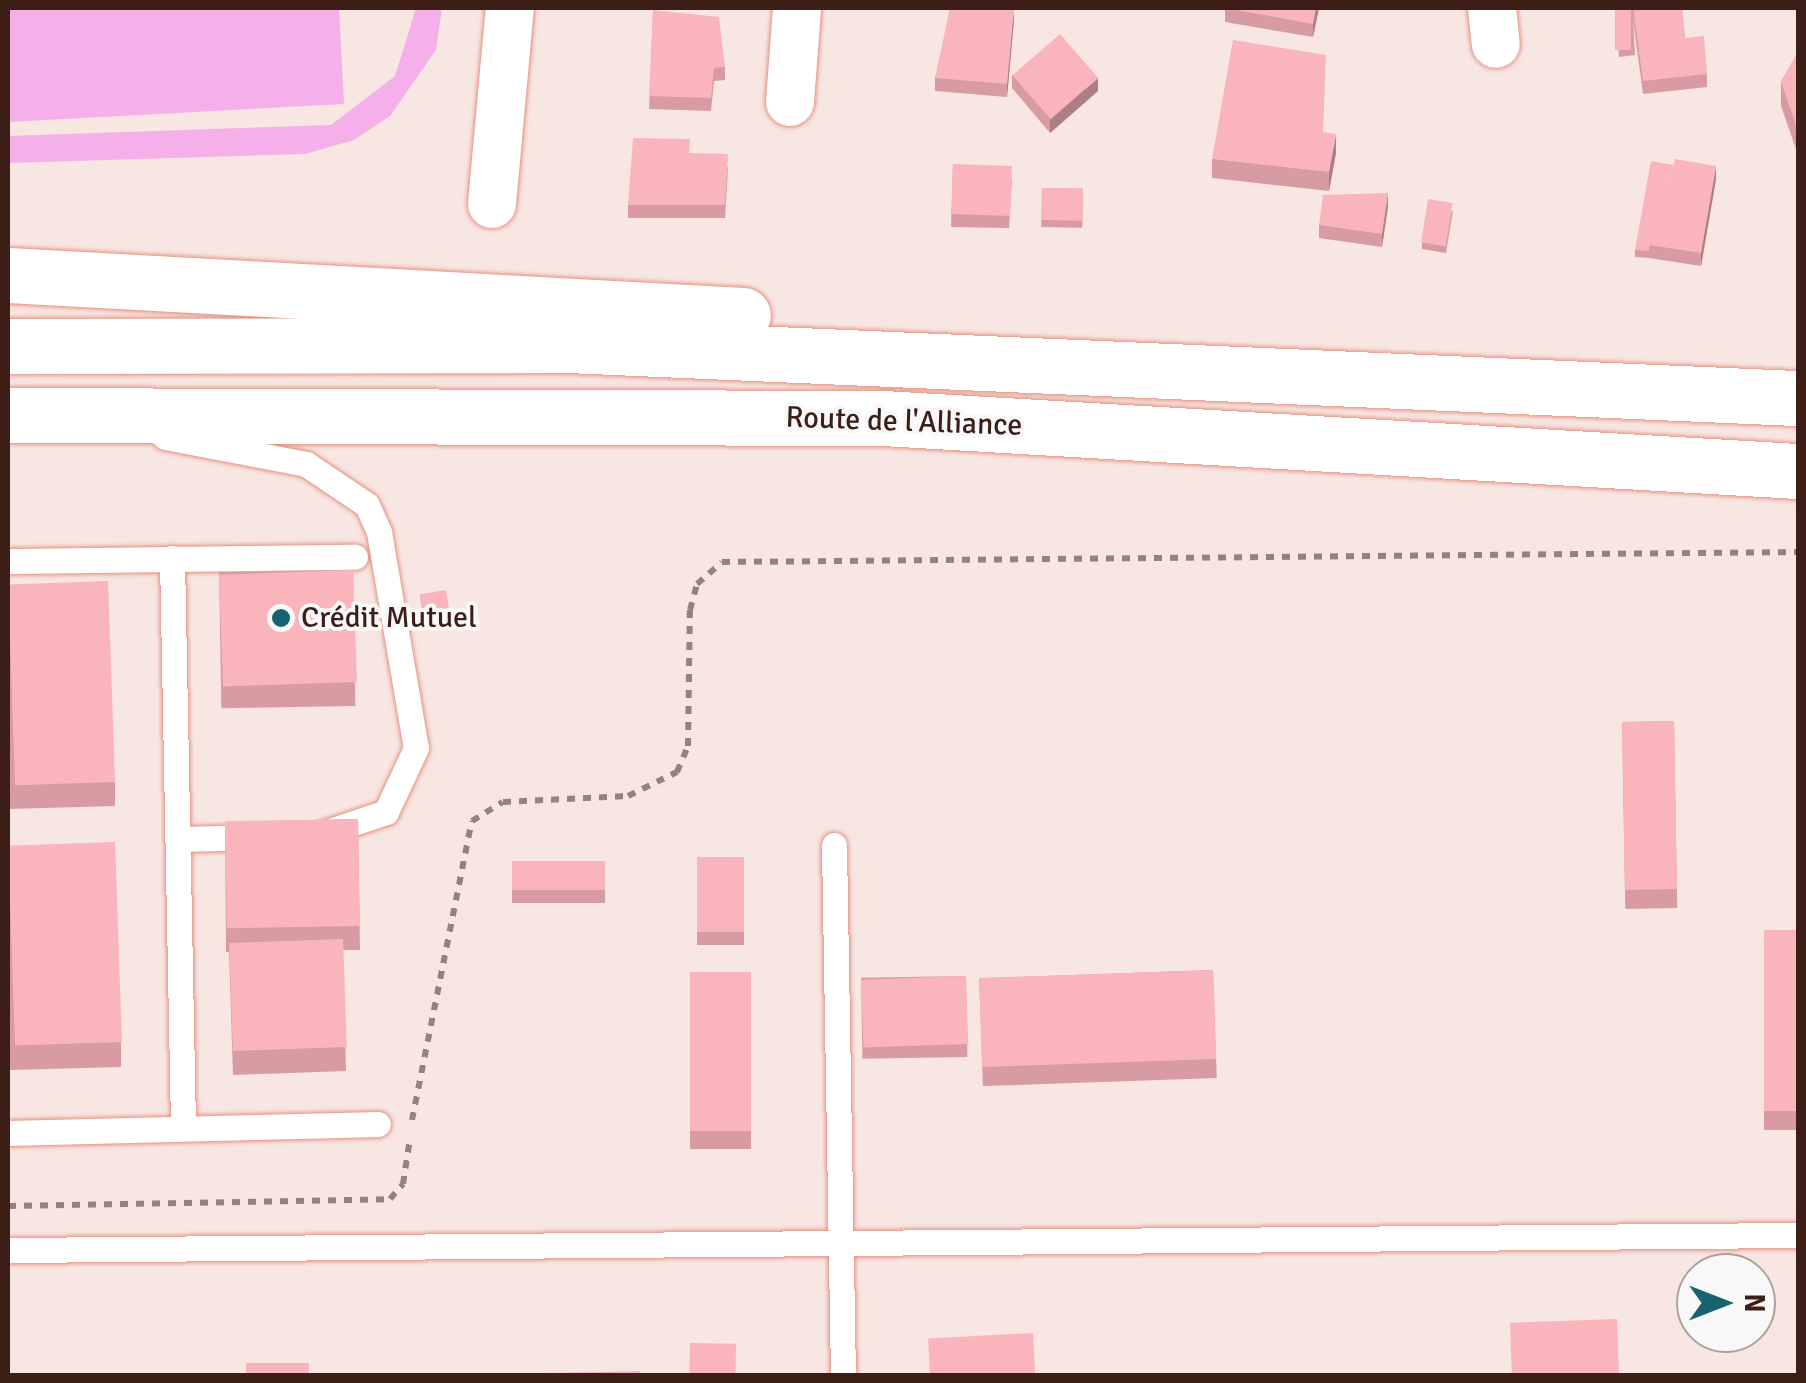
<!DOCTYPE html>
<html>
<head>
<meta charset="utf-8">
<style>
	body { margin:0 }
	#map { position:relative; width:1806px; height:1383px; overflow:hidden; background:#f8e6e2; font-family:Signika,sans-serif }
	div>[style] { position:absolute }
	[style*='--x'] { left:calc(var(--x)*1px); top:calc(var(--y)*1px); width:calc(var(--w)*1px); rotate:calc(var(--a)*1deg) }
	.green>* { inset:0; background:#f5b0e9 }
	.path>* { height:6px; margin-top:-3px; transform-origin:0; background:repeating-linear-gradient(90deg,#99817b 0 8px,transparent 0 16px) }
	.roads { filter:drop-shadow(0 0 2px #e49281) drop-shadow(0 0 2px #e49281) }
	.service>* { height:25px; margin:-12.5px; padding:0 12.5px; transform-origin:12.5px; border-radius:12.5px; background:#fff }
	.minor>* { height:48px; margin:-24px; padding:0 24px; transform-origin:24px; border-radius:24px; background:#fff }
	.trunk>* { height:55px; margin:-27.5px; padding:0 27.5px; transform-origin:27.5px; border-radius:27.5px; background:#fff }
	.wall>* { inset:0; background:#d79ba1; transform-origin:0 0 }
	.shaded-wall>* { inset:0; background:#af7e83 }
	.building>* { inset:0; background:#fab4bb; transform-origin:0 0 }
	.dots>* { width:28px; height:28px; translate:-50% -50%; box-sizing:border-box; border:5px solid #f8f8f8; border-radius:50% }
	span { translate:-50% -50%; white-space:nowrap; text-align:center; line-height:1.15; -webkit-text-stroke:8px #f8f8f8; paint-order:stroke }
	.street-label { font-size:30px; color:#3d1e17 }
	.poi-label { font-size:30px; color:#3d1e17 }
	.left { translate:0 -50%; text-align:left }
	.frame { position:absolute; inset:0; border:10px solid #3d1e17; pointer-events:none }
	.north { position:absolute; left:1676px; top:1253px; width:100px; height:100px; box-sizing:border-box; background:#f8f8f8; border:2px solid #ada19e; border-radius:50%; rotate:90deg; font-size:28px; font-weight:700; line-height:40px; text-align:center; color:#3d1e17 }
	.north::after { content:''; display:block; margin:auto; width:35px; height:45px; background:#196270; clip-path:polygon(50% 0,100% 100%,50% 72%,0 100%) }
</style>
</head>
<body>
<div id="map">
	<div class="green">
		<i style="clip-path:polygon(8px 8px,339px 8px,344px 104px,8px 122px)"></i>
		<i style="clip-path:polygon(416px 8px,442px 8px,436px 50px,390px 116px,354px 140px,305px 154px,8px 163px,8px 136px,331px 125px,395px 76px)"></i>
	</div>
	<div class="path">
		<i style="--x:412;--y:1120;--w:305;--a:-78.7"></i>
		<i style="--x:472;--y:821;--w:36;--a:-32"></i>
		<i style="--x:503;--y:802;--w:125;--a:-2.7"></i>
		<i style="--x:628;--y:796;--w:55;--a:-26.1"></i>
		<i style="--x:677;--y:772;--w:28;--a:-67"></i>
		<i style="--x:688;--y:746;--w:136;--a:-89.2"></i>
		<i style="--x:690;--y:610;--w:27;--a:-75"></i>
		<i style="--x:697;--y:584;--w:33;--a:-41"></i>
		<i style="--x:722;--y:562;--w:1076;--a:-0.53"></i>
		<i style="--x:8;--y:1206;--w:382;--a:-1"></i>
		<i style="--x:390;--y:1199;--w:20;--a:-49"></i>
		<i style="--x:403;--y:1184;--w:47;--a:-81.3"></i>
	</div>
	<div class="roads">
		<div class="service">
			<i style="--x:165;--y:437;--w:144;--a:10.8"></i>
			<i style="--x:306;--y:464;--w:73;--a:33.9"></i>
			<i style="--x:367;--y:505;--w:30;--a:66"></i>
			<i style="--x:379;--y:532;--w:219;--a:80.3"></i>
			<i style="--x:416;--y:748;--w:71;--a:115.1"></i>
			<i style="--x:386;--y:812;--w:65;--a:161.3"></i>
			<i style="--x:172;--y:558;--w:569;--a:88.89"></i>
			<i style="--x:8;--y:561;--w:347;--a:-0.7"></i>
			<i style="--x:180;--y:839;--w:80;--a:-1.4"></i>
			<i style="--x:834;--y:845;--w:531;--a:89.03"></i>
			<i style="--x:8;--y:1133;--w:370;--a:-1.4"></i>
			<i style="--x:8;--y:1250;--w:1790;--a:-0.48"></i>
		</div>
		<div class="minor">
			<i style="--x:1492;--y:8;--w:36;--a:84"></i>
			<i style="--x:790;--y:102;--w:94;--a:-85.7"></i>
			<i style="--x:492;--y:204;--w:197;--a:-84.8"></i>
		</div>
		<div class="trunk">
			<i style="--x:8;--y:275;--w:736;--a:3.12"></i>
			<i style="--x:8;--y:346;--w:559;--a:-0.1"></i>
			<i style="--x:567;--y:345;--w:1232;--a:2.47"></i>
			<i style="--x:8;--y:415;--w:875;--a:0.2"></i>
			<i style="--x:883;--y:418;--w:917;--a:3.32"></i>
		</div>
	</div>
	<div class="wall">
		<i style="clip-path:polygon(1108px 8px,1139px 8px,1138px 10px)"></i>
		<i style="clip-path:polygon(1225px 8px,1319px 8px,1313px 37px,1225px 22px)"></i>
		<i style="clip-path:polygon(1615px 8px,1682px 8px,1685px 38px,1707px 74px,1707px 87px,1643px 94px,1633px 20px,1635px 55px,1619px 57px)"></i>
		<i style="clip-path:polygon(653px 10px,725px 67px,725px 80px,714px 81px,711px 111px,649px 109px)"></i>
		<i style="clip-path:polygon(1014px 20px,1007px 97px,935px 91px,935px 78px)"></i>
		<i style="clip-path:polygon(1798px 52px,1798px 155px,1781px 106px,1781px 82px)"></i>
		<i style="clip-path:polygon(1012px 75px,1098px 91px,1050px 133px,1012px 88px)"></i>
		<i style="clip-path:polygon(1323px 132px,1336px 153px,1329px 191px,1212px 178px,1212px 159px)"></i>
		<i style="clip-path:polygon(690px 153px,728px 167px,725px 218px,628px 218px,628px 205px)"></i>
		<i style="clip-path:polygon(953px 164px,1012px 179px,1009px 228px,951px 227px)"></i>
		<i style="clip-path:polygon(1716px 179px,1701px 266px,1649px 258px,1635px 257px,1635px 250px)"></i>
		<i style="left:1042px;top:188px;width:41px;height:39px;rotate:1deg"></i>
		<i style="clip-path:polygon(1388px 206px,1382px 247px,1319px 238px,1319px 225px)"></i>
		<i style="clip-path:polygon(1453px 210px,1446px 253px,1422px 249px,1422px 243px)"></i>
		<i style="left:353px;top:570px;width:136px;height:134px;rotate:89deg"></i>
		<i style="clip-path:polygon(8px 584px,115px 782px,115px 806px,8px 809px)"></i>
		<i style="clip-path:polygon(420px 595px,449px 610px,449px 617px,424px 622px)"></i>
		<i style="left:1674px;top:721px;width:187px;height:52px;rotate:89deg"></i>
		<i style="clip-path:polygon(358px 819px,360px 950px,343px 950px,346px 1071px,233px 1075px,229px 952px,226px 952px,225px 822px)"></i>
		<i style="clip-path:polygon(8px 845px,121px 1042px,121px 1067px,9px 1070px)"></i>
		<i style="left:697px;top:857px;width:47px;height:88px"></i>
		<i style="left:512px;top:861px;width:93px;height:42px"></i>
		<i style="left:1798px;top:930px;width:200px;height:34px;rotate:90deg"></i>
		<i style="left:1213px;top:970px;width:108px;height:234px;rotate:88deg"></i>
		<i style="left:751px;top:972px;width:177px;height:61px;rotate:90deg"></i>
		<i style="left:966px;top:976px;width:81px;height:105px;rotate:89deg"></i>
	</div>
	<div class="shaded-wall">
		<i style="clip-path:polygon(1014px 8px,1014px 20px,1007px 97px,1007px 84px)"></i>
		<i style="clip-path:polygon(1316px 8px,1319px 8px,1313px 37px,1313px 24px)"></i>
		<i style="clip-path:polygon(1098px 78px,1098px 91px,1050px 133px,1050px 120px)"></i>
		<i style="clip-path:polygon(1336px 134px,1336px 153px,1329px 191px,1329px 172px)"></i>
		<i style="clip-path:polygon(1716px 166px,1716px 179px,1701px 266px,1701px 253px)"></i>
		<i style="clip-path:polygon(1388px 193px,1388px 206px,1382px 247px,1382px 234px)"></i>
	</div>
	<div class="building">
		<i style="clip-path:polygon(950px 8px,1014px 8px,1007px 84px,935px 78px)"></i>
		<i style="clip-path:polygon(1225px 8px,1316px 8px,1313px 24px)"></i>
		<i style="left:1615px;top:8px;width:16px;height:42px"></i>
		<i style="clip-path:polygon(1633px 8px,1682px 8px,1685px 38px,1704px 36px,1707px 74px,1643px 81px)"></i>
		<i style="clip-path:polygon(653px 10px,719px 17px,725px 67px,714px 68px,711px 98px,649px 96px)"></i>
		<i style="left:1060px;top:34px;width:58px;height:63px;rotate:49deg"></i>
		<i style="clip-path:polygon(1233px 40px,1326px 55px,1323px 132px,1336px 134px,1329px 172px,1212px 159px)"></i>
		<i style="clip-path:polygon(1798px 52px,1798px 131px,1781px 82px)"></i>
		<i style="clip-path:polygon(633px 138px,690px 139px,689px 153px,728px 154px,725px 205px,628px 205px)"></i>
		<i style="clip-path:polygon(1675px 159px,1716px 166px,1701px 253px,1649px 245px,1661px 181px,1670px 183px)"></i>
		<i style="clip-path:polygon(1651px 161px,1674px 165px,1670px 183px,1661px 181px,1649px 251px,1635px 250px)"></i>
		<i style="left:953px;top:164px;width:59px;height:50px;rotate:2deg"></i>
		<i style="left:1042px;top:188px;width:41px;height:32px;rotate:1deg"></i>
		<i style="clip-path:polygon(1388px 193px,1382px 234px,1319px 225px,1323px 195px)"></i>
		<i style="left:1428px;top:199px;width:25px;height:44px;rotate:9deg"></i>
		<i style="left:353px;top:570px;width:112px;height:134px;rotate:88deg"></i>
		<i style="left:108px;top:581px;width:201px;height:100px;rotate:88deg"></i>
		<i style="left:446px;top:590px;width:20px;height:26px;rotate:81deg"></i>
		<i style="left:1674px;top:721px;width:168px;height:52px;rotate:89deg"></i>
		<i style="left:358px;top:819px;width:107px;height:133px;rotate:89deg"></i>
		<i style="left:115px;top:842px;width:200px;height:107px;rotate:88deg"></i>
		<i style="left:697px;top:857px;width:47px;height:75px"></i>
		<i style="left:512px;top:861px;width:93px;height:29px"></i>
		<i style="left:1798px;top:930px;width:181px;height:34px;rotate:90deg"></i>
		<i style="left:343px;top:939px;width:108px;height:114px;rotate:88deg"></i>
		<i style="left:1213px;top:970px;width:89px;height:234px;rotate:88deg"></i>
		<i style="left:751px;top:972px;width:159px;height:61px;rotate:90deg"></i>
		<i style="left:966px;top:976px;width:68px;height:105px;rotate:88deg"></i>
		<i style="left:1617px;top:1319px;width:57px;height:107px;rotate:88deg"></i>
		<i style="left:1033px;top:1333px;width:43px;height:105px;rotate:87deg"></i>
		<i style="left:690px;top:1343px;width:46px;height:33px;rotate:1deg"></i>
		<i style="left:309px;top:1363px;width:13px;height:63px;rotate:90deg"></i>
		<i style="clip-path:polygon(640px 1371px,640px 1376px,501px 1376px,501px 1374px)"></i>
	</div>
	<div class="dots">
		<i style="left:281px;top:618px;background:#196270"></i>
	</div>
	<div class="street-label">
		<span style="left:904px;top:422px;rotate:2deg">Route de l'Alliance</span>
	</div>
	<div class="poi-label">
		<span class="left" style="left:301px;top:618px">Crédit Mutuel</span>
	</div>
	<div class="frame"></div>
	<div class="north">N</div>
</div>
</body>
</html>
